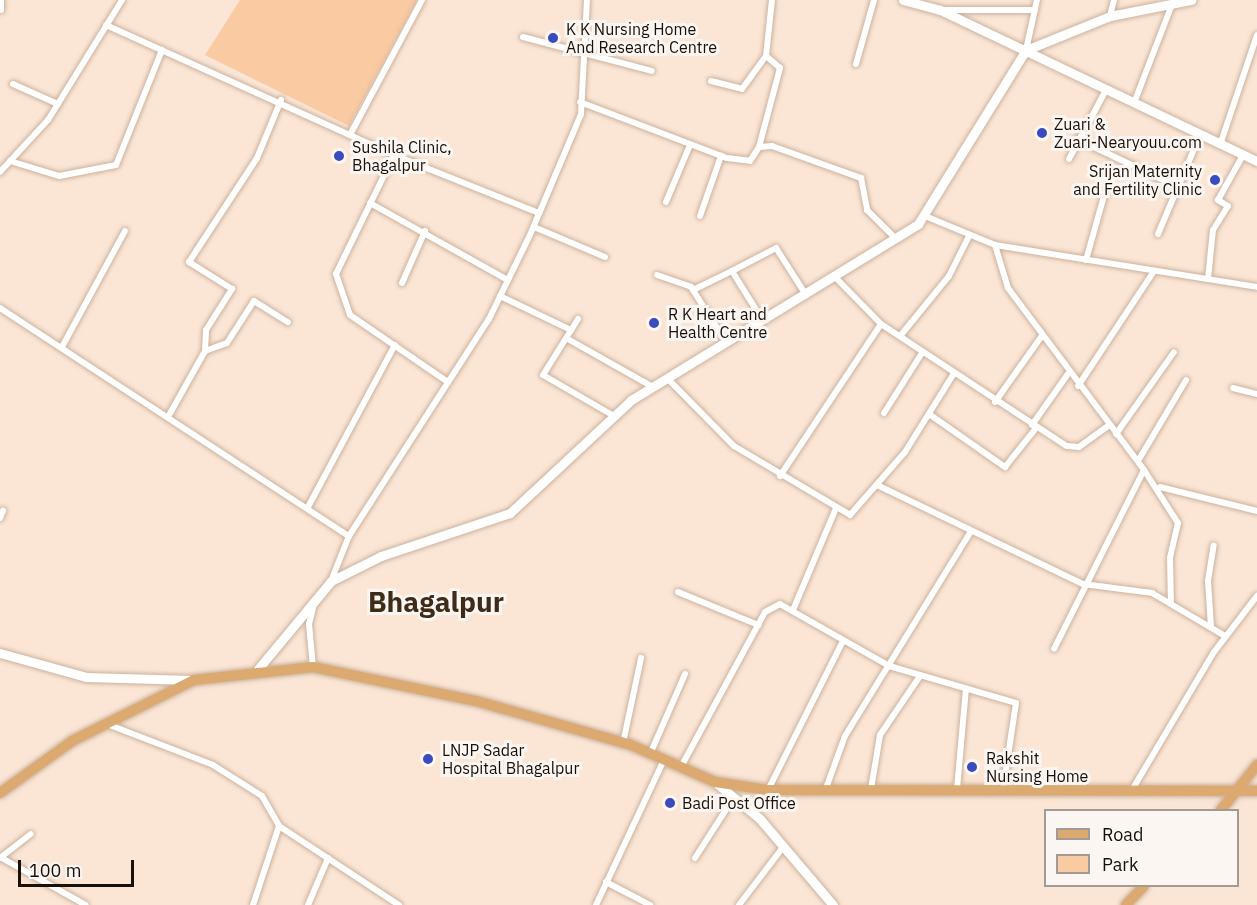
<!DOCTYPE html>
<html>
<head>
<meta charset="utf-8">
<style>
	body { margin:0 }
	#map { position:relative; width:1257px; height:905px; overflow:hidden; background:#fbe6d5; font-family:"IBM Plex Sans",sans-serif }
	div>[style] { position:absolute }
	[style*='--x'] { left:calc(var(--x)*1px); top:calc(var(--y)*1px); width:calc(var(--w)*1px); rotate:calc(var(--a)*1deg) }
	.green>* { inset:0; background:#facaa3 }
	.roads { filter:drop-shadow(0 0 2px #ccb29e) drop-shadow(0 0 2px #ccb29e) }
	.street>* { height:6px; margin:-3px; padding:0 3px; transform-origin:3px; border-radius:3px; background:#fff }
	.secondary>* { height:9px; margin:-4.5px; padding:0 4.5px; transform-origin:4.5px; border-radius:4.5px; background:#fff }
	.primary>* { height:10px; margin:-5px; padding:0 5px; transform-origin:5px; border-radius:5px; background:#dcaa71 }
	.dots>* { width:16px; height:16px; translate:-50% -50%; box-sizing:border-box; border:3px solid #fcf6f2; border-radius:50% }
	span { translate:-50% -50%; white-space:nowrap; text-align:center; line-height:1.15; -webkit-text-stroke:6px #fcf6f2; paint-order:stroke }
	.poi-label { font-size:16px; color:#191009 }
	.left { translate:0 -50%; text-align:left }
	.right { translate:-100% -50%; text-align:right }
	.town-label { font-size:28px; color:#3f2b1a; font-weight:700 }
	.legend { position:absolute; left:1044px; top:809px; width:195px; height:78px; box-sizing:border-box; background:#fcf6f2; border:2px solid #a19a95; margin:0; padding:8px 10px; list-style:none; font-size:18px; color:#191009 }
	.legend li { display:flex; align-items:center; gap:12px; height:30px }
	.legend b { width:30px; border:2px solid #a19a95 }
	.scale { position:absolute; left:18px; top:860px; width:116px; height:27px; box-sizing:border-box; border:3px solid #191009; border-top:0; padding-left:8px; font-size:18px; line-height:21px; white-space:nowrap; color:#191009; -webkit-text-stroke:4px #fcf6f2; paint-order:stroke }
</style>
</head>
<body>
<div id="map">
	<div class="green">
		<i style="clip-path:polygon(240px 0,417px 0,349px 126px,205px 55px)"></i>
	</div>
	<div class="roads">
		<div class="street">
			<i style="--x:1;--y:0;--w:10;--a:90"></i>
			<i style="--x:943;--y:10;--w:92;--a:0"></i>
			<i style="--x:1110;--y:16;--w:16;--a:-76"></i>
			<i style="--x:106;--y:25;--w:316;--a:24.3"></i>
			<i style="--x:394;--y:155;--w:156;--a:21.8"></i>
			<i style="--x:523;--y:37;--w:133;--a:14.8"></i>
			<i style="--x:1026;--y:50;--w:51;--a:-77.6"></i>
			<i style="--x:856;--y:64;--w:66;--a:-74.3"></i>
			<i style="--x:711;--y:81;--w:32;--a:14"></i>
			<i style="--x:742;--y:89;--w:41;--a:-54"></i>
			<i style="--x:13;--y:84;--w:49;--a:24"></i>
			<i style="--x:580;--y:102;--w:157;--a:20.9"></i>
			<i style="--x:727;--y:158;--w:23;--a:7"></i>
			<i style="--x:750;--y:161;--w:17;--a:-57"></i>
			<i style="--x:759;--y:147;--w:13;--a:-4"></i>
			<i style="--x:772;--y:146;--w:95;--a:19.8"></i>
			<i style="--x:861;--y:178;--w:33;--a:79"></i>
			<i style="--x:867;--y:210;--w:41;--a:45"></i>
			<i style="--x:1134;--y:103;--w:108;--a:-68.9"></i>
			<i style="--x:351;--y:133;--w:151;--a:-61.9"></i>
			<i style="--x:1077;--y:139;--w:110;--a:25.4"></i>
			<i style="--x:1220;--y:145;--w:116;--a:-71.4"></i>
			<i style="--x:759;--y:147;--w:82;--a:-75.1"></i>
			<i style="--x:780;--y:68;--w:18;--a:-139"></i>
			<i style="--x:766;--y:56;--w:56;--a:-83.9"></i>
			<i style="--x:394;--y:155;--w:132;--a:116"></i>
			<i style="--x:336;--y:274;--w:43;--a:71.1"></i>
			<i style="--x:350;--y:315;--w:119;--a:34.4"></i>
			<i style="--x:1069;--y:159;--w:78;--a:-61.8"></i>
			<i style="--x:10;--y:161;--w:51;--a:17"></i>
			<i style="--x:59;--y:176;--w:58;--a:-10.9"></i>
			<i style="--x:116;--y:165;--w:124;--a:-68.2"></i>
			<i style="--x:0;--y:172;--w:71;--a:-47.3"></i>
			<i style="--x:48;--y:120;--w:141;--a:-58.3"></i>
			<i style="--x:666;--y:202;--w:62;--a:-67.2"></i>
			<i style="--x:370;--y:203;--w:158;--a:29.2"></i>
			<i style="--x:700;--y:216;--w:64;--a:-70.7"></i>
			<i style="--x:925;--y:216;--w:76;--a:22.5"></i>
			<i style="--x:995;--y:245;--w:265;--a:9.1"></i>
			<i style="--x:534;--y:227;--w:77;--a:22.9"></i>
			<i style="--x:1158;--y:234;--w:108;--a:-67"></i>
			<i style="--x:995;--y:245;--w:45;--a:73.2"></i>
			<i style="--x:1008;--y:288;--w:227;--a:53.2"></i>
			<i style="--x:1144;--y:470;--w:200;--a:116.7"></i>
			<i style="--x:1086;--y:260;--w:74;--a:-74.3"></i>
			<i style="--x:732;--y:271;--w:50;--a:-27.6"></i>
			<i style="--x:776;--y:248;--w:56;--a:57.4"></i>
			<i style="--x:657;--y:275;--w:36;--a:19"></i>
			<i style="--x:691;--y:287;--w:65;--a:57.5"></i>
			<i style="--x:836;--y:278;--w:64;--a:45.6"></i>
			<i style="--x:881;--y:324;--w:222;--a:33.3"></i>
			<i style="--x:1067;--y:446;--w:12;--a:5"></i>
			<i style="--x:1079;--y:447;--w:37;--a:-36"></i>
			<i style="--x:1208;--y:279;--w:49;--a:-84.2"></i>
			<i style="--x:1213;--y:230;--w:28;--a:-58"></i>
			<i style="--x:1228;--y:206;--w:12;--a:-149"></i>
			<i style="--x:1218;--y:200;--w:51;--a:-60.9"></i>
			<i style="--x:402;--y:283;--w:57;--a:-66.1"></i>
			<i style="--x:693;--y:290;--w:43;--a:-26"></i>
			<i style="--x:732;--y:271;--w:59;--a:58.2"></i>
			<i style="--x:500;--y:296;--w:79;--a:25.6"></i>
			<i style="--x:0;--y:308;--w:417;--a:33.2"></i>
			<i style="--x:578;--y:319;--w:66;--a:122"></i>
			<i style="--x:543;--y:375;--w:82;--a:30"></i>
			<i style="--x:901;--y:335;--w:76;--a:-50.9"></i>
			<i style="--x:949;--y:276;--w:45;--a:-63.4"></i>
			<i style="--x:566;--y:338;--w:100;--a:29.4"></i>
			<i style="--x:62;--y:347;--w:132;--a:-61.5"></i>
			<i style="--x:205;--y:351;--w:23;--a:-20"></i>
			<i style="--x:227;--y:343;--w:50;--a:-57.3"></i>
			<i style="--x:254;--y:301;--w:40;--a:32"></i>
			<i style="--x:667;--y:378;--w:95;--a:45.4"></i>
			<i style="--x:734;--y:446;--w:135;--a:30.7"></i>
			<i style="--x:850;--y:515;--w:84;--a:-48.9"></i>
			<i style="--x:905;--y:452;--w:91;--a:-58.1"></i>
			<i style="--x:1078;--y:386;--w:138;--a:-56.5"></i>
			<i style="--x:1233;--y:388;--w:25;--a:14"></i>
			<i style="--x:995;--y:402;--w:80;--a:-54.7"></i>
			<i style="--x:884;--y:413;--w:71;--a:-57.7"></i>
			<i style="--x:929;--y:414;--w:93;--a:34.9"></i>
			<i style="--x:1005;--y:467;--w:50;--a:-51.5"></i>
			<i style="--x:168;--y:417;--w:76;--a:-60.7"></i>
			<i style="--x:205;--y:351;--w:21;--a:-87"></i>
			<i style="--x:206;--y:330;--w:49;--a:-57.6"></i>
			<i style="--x:232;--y:289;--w:51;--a:-147.9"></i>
			<i style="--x:189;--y:262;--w:124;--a:-56.8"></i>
			<i style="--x:257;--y:158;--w:63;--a:-67.5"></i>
			<i style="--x:1032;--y:425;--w:62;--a:-54.8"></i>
			<i style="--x:1116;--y:434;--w:100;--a:-54.7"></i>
			<i style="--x:1138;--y:461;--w:94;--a:-59.3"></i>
			<i style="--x:1144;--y:470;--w:63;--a:57.3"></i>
			<i style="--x:1178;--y:523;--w:36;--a:103"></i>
			<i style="--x:1170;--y:558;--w:46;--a:88.8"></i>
			<i style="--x:780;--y:476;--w:182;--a:-56.4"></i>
			<i style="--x:877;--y:485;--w:229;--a:25.7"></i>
			<i style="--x:1083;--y:584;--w:70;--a:7.4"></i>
			<i style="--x:1152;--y:593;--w:85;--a:30.5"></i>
			<i style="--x:1160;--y:487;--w:100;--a:13.9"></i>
			<i style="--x:308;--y:507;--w:184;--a:-61.8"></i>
			<i style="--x:0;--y:518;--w:8;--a:-67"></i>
			<i style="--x:331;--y:581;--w:48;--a:-68.2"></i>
			<i style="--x:349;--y:536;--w:258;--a:-57.2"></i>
			<i style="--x:489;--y:319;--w:93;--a:-64"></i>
			<i style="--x:530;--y:235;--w:131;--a:-67.1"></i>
			<i style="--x:581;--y:114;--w:114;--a:-87"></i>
			<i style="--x:678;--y:592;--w:87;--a:22.4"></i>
			<i style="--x:793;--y:610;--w:111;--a:-67.1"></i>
			<i style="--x:1211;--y:627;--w:46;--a:-93.7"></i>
			<i style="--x:1208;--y:581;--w:36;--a:-81"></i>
			<i style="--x:313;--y:667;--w:43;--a:-95.3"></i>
			<i style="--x:309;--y:624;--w:21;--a:-76"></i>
			<i style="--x:107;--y:724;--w:114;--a:21.1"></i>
			<i style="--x:213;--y:765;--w:58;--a:32.3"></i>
			<i style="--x:262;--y:796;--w:34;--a:60"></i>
			<i style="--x:279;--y:826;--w:83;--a:108.2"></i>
			<i style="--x:623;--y:743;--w:87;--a:-78"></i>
			<i style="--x:651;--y:752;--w:85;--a:-66.4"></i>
			<i style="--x:682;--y:765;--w:174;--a:-61.5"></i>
			<i style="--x:765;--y:612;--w:17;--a:-28"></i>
			<i style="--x:780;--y:604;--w:125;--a:29.6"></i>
			<i style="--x:889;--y:666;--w:132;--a:16.2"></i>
			<i style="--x:1016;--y:703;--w:87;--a:98.6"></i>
			<i style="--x:871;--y:789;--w:55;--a:-80.5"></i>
			<i style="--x:880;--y:735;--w:71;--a:-55.9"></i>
			<i style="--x:957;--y:789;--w:101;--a:-84.9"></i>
			<i style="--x:768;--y:790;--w:165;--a:-63.3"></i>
			<i style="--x:1132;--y:790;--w:161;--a:-59.3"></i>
			<i style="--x:1214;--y:652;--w:71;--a:-52.5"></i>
			<i style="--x:825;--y:791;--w:59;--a:-70"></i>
			<i style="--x:845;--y:736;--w:241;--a:-58.4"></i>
			<i style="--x:279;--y:826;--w:144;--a:33.4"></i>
			<i style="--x:0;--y:857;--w:98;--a:29.2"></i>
			<i style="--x:0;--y:858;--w:39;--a:-38"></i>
			<i style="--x:695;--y:858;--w:72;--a:-57.4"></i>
			<i style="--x:606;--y:882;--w:50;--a:27.6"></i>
			<i style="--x:308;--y:905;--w:51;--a:-66.9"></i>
			<i style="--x:596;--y:905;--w:162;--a:-64.9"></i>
			<i style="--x:739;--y:905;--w:74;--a:-52.7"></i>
		</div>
		<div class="secondary">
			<i style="--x:903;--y:0;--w:38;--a:15"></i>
			<i style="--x:940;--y:10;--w:351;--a:25.5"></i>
			<i style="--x:0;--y:653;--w:89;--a:15.6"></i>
			<i style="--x:86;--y:677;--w:106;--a:1.6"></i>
			<i style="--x:258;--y:669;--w:114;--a:-50.3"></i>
			<i style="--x:331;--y:581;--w:56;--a:-26.6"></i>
			<i style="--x:381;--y:556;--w:136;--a:-18.4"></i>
			<i style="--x:510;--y:513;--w:166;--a:-43"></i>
			<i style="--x:631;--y:400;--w:337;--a:-31.5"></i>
			<i style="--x:918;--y:224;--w:205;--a:-58.2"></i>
			<i style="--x:1026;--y:50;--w:91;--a:-22"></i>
			<i style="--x:1110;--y:16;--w:83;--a:-11.2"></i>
			<i style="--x:715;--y:782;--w:58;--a:39.4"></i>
			<i style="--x:760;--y:819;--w:113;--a:49.7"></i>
		</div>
		<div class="primary">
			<i style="--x:0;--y:793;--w:89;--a:-35.8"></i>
			<i style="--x:72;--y:741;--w:136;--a:-26.6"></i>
			<i style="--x:194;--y:680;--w:120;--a:-6.2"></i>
			<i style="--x:313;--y:667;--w:167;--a:11.8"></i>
			<i style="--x:476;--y:701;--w:161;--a:15.8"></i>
			<i style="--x:631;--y:745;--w:92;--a:23.8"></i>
			<i style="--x:715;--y:782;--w:54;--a:8.6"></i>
			<i style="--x:768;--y:790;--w:489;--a:0.1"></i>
			<i style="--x:1221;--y:810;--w:58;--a:-51.3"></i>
			<i style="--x:1126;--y:905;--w:26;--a:-47"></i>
		</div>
	</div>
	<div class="dots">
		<i style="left:553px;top:38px;background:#394bbe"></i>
		<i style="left:1042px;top:133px;background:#394bbe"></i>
		<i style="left:339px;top:156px;background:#394bbe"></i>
		<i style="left:1215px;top:180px;background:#394bbe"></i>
		<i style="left:654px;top:323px;background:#394bbe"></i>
		<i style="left:428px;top:759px;background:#394bbe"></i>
		<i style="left:972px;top:767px;background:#394bbe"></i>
		<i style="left:670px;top:803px;background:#394bbe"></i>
	</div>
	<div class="poi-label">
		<span class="left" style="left:566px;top:38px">K K Nursing Home<br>And Research Centre</span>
		<span class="left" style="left:1054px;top:133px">Zuari &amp;<br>Zuari-Nearyouu.com</span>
		<span class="left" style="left:352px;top:156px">Sushila Clinic,<br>Bhagalpur</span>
		<span class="right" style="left:1202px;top:180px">Srijan Maternity<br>and Fertility Clinic</span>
		<span class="left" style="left:668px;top:323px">R K Heart and<br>Health Centre</span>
		<span class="left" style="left:442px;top:759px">LNJP Sadar<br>Hospital Bhagalpur</span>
		<span class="left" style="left:986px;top:767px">Rakshit<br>Nursing Home</span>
		<span class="left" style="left:682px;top:803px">Badi Post Office</span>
	</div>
	<div class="town-label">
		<span style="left:436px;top:602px">Bhagalpur</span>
	</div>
	<ul class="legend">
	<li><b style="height:8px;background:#dcaa71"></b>Road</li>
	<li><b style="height:16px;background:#facaa3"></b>Park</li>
	</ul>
	<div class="scale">100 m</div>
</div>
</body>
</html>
